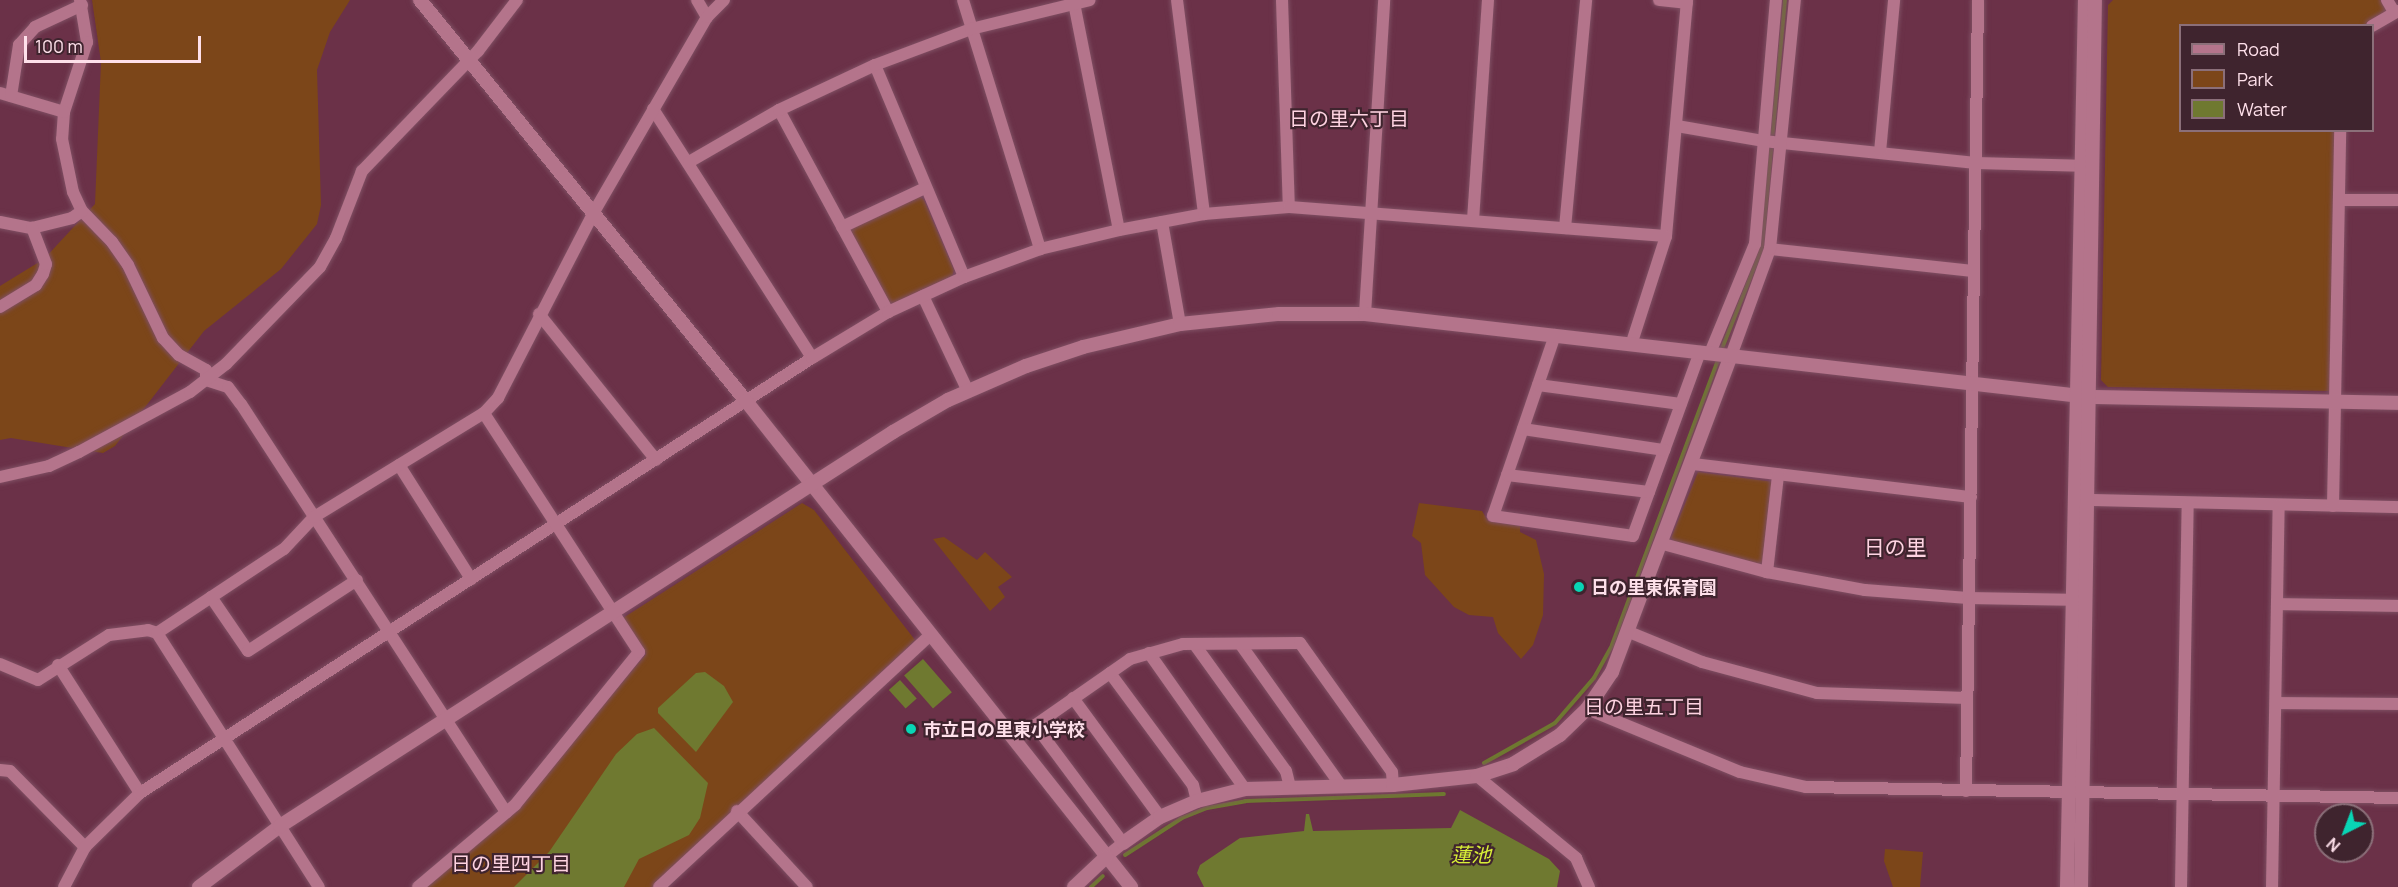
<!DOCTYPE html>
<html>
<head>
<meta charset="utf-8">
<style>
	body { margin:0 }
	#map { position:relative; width:2398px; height:887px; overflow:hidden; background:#6b3148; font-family:Manrope,"Noto Sans JP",sans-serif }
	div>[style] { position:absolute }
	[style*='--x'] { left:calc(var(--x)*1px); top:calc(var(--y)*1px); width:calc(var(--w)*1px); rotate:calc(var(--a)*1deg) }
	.green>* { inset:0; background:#7c4619 }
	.water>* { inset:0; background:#6f7930; transform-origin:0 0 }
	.stream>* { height:4px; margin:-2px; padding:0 2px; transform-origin:2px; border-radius:2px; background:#6f7930 }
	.roads { filter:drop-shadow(0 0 2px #7f4f63) drop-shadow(0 0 2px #7f4f63) }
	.minor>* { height:12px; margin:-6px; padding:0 6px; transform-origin:6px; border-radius:6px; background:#b4748b }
	.tertiary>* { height:14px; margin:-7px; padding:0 7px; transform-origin:7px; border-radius:7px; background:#b4748b }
	.dots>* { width:16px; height:16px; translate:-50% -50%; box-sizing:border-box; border:3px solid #3f242e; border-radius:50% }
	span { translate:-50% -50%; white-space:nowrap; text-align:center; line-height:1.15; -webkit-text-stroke:4.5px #3f242e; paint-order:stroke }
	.poi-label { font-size:18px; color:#fee0ea; font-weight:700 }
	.left { translate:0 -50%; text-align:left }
	.neighbourhood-label { font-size:20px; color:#fed3e1 }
	.water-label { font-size:20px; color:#d9f037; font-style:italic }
	.quarter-label { font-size:21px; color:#fed3e1 }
	.legend { position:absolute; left:2179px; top:24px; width:195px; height:108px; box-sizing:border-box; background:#3f242e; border:2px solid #8b6f79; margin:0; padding:8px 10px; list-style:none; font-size:18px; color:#fee0ea }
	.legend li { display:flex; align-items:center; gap:12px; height:30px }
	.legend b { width:30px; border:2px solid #8b6f79 }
	.north { position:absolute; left:2314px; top:803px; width:60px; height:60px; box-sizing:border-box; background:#3f242e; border:2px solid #8b6f79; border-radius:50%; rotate:222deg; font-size:16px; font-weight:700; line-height:24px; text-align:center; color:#fee0ea }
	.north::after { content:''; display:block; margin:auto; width:21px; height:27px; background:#09d5b5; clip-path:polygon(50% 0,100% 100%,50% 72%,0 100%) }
	.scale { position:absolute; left:24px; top:36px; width:177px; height:27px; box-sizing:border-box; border:3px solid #fee0ea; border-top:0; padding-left:8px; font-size:18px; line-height:21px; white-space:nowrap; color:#fee0ea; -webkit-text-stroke:4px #3f242e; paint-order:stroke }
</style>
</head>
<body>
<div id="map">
	<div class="green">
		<i style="clip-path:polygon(92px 0,350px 0,330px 32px,317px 70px,321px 205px,317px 224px,281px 269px,204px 331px,115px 446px,103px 453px,11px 438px,0 440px,0 286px,44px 259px,95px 204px,101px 62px)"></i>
		<i style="clip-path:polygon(2113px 0,2380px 0,2387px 5px,2388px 11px,2364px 25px,2180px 26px,2180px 130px,2335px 131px,2331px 391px,2108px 387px,2101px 380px,2108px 5px)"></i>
		<i style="clip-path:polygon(918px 195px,924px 200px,954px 270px,952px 277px,891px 305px,850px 232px,852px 227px)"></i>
		<i style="clip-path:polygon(1698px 472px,1774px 482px,1766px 560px,1761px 564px,1675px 543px,1671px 538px)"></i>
		<i style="clip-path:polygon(802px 503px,814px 510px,915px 640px,908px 647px,652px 887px,426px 887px,507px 819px,646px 654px,623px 618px)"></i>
		<i style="clip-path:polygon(1419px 503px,1482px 511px,1488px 521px,1520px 526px,1520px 532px,1536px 540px,1544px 574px,1543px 615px,1533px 645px,1521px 659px,1498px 633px,1493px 617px,1469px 615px,1454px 607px,1425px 575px,1421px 543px,1412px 536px)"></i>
		<i style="clip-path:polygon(944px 537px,977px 560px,985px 552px,1012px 577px,998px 587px,1005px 597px,990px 611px,933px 539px)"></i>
		<i style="clip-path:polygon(1885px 849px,1923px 852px,1920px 887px,1893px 887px,1884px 861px)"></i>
	</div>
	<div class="water">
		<i style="left:923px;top:659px;width:44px;height:25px;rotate:49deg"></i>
		<i style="clip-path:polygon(705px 672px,724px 686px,733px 702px,696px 752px,658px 713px,658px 708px,696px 673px)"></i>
		<i style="left:900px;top:680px;width:25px;height:15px;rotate:48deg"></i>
		<i style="clip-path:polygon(654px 728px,708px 783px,700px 818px,689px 835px,639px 859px,624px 887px,514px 887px,549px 852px,616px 754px,637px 734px)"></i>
		<i style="clip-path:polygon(1460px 810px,1549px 859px,1560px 871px,1557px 887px,1204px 887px,1197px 873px,1200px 865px,1240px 838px,1304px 831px,1306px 814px,1309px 814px,1313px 831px,1451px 828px)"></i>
	</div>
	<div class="stream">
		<i style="--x:1721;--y:351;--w:111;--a:-68.3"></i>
		<i style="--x:1762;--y:248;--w:249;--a:-84.7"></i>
		<i style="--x:1484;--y:763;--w:81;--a:-29.4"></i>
		<i style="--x:1555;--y:723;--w:60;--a:-49.1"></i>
		<i style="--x:1594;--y:678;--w:38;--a:-61"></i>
		<i style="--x:1612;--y:645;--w:306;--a:-69.6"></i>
		<i style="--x:1125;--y:855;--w:68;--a:-33"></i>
		<i style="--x:1182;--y:818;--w:27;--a:-22"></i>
		<i style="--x:1207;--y:808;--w:39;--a:-10"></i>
		<i style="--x:1245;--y:801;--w:199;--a:-2"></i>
		<i style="--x:1091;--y:887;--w:16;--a:-43"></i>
	</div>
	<div class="roads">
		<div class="minor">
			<i style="--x:80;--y:0;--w:43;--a:80.5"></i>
			<i style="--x:87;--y:42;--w:74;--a:108.2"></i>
			<i style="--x:64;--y:112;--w:27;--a:94"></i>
			<i style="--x:62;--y:139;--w:54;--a:78.3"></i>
			<i style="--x:73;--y:192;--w:21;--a:65"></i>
			<i style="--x:82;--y:211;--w:43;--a:45.9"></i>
			<i style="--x:112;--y:242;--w:28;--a:55"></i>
			<i style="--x:128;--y:265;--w:81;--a:64.4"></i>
			<i style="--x:163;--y:338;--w:23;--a:47"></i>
			<i style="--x:179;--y:355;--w:31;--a:29"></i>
			<i style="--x:206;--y:370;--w:10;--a:90"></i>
			<i style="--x:697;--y:0;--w:20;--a:60"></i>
			<i style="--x:963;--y:0;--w:261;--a:72.8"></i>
			<i style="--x:1177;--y:0;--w:216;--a:82.8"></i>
			<i style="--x:1282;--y:0;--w:207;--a:88.1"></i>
			<i style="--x:1659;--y:0;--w:28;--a:6"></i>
			<i style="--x:2387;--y:0;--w:14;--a:60"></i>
			<i style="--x:1074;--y:3;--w:231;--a:78.8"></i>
			<i style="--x:2372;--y:26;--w:30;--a:-30"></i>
			<i style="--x:875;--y:65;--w:230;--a:67.2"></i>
			<i style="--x:0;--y:93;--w:67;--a:16.5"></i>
			<i style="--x:11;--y:96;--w:52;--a:-81.1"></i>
			<i style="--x:19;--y:45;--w:24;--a:-48"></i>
			<i style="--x:35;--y:27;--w:52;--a:-25.1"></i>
			<i style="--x:653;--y:109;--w:295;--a:57.4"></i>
			<i style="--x:779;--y:110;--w:230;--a:61.6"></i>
			<i style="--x:1677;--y:126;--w:87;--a:9.9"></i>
			<i style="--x:1763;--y:141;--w:214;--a:5.9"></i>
			<i style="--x:1976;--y:163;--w:114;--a:1.5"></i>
			<i style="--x:1880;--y:152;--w:153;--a:-84.7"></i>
			<i style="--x:689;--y:162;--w:104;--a:-30"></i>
			<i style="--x:779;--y:110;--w:106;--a:-25.1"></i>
			<i style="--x:875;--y:65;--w:103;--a:-20.6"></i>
			<i style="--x:971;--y:29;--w:122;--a:-13.7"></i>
			<i style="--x:2340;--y:200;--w:58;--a:0"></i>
			<i style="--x:1473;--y:220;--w:221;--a:-86.1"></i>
			<i style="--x:0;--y:222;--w:33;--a:11"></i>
			<i style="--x:32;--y:228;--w:41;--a:-14"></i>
			<i style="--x:72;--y:218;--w:12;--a:-35"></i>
			<i style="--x:1162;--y:222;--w:104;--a:80"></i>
			<i style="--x:842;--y:227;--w:92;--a:-25.2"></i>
			<i style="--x:1565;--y:228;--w:229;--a:-84.7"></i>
			<i style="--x:1770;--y:249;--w:205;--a:6.2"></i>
			<i style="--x:923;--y:296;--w:105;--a:64.7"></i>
			<i style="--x:0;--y:307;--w:42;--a:-31.4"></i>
			<i style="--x:36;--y:285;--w:13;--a:-58"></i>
			<i style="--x:43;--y:274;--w:10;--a:-73"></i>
			<i style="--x:46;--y:264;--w:39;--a:-111"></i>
			<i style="--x:539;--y:314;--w:187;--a:51.3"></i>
			<i style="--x:1365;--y:314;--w:315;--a:-86.5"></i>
			<i style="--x:1555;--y:335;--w:191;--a:108.9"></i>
			<i style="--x:1493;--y:516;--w:141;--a:8.1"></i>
			<i style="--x:1633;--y:536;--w:196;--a:-70"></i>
			<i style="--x:1632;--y:342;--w:111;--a:-72.2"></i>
			<i style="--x:1666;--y:236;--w:237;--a:-84.9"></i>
			<i style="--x:1710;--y:353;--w:118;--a:-67.6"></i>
			<i style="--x:1755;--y:244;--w:245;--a:-85.1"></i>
			<i style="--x:1731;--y:356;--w:114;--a:-70"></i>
			<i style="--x:1770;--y:249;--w:250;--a:-84.3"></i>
			<i style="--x:206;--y:380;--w:23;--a:18"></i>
			<i style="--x:228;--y:387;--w:21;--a:53"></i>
			<i style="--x:241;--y:404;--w:487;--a:57"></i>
			<i style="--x:1538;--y:385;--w:144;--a:7.6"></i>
			<i style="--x:1523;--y:429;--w:143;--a:8.5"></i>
			<i style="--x:1693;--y:464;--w:280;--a:6.8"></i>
			<i style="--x:399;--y:465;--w:135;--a:57.7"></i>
			<i style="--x:1507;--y:475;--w:143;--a:6.8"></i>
			<i style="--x:0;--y:477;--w:50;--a:-12.7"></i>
			<i style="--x:49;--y:466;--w:33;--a:-25"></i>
			<i style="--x:79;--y:452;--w:126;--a:-28.4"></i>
			<i style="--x:190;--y:392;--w:46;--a:-37.9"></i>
			<i style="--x:226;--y:364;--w:135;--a:-45.9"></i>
			<i style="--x:320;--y:267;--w:33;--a:-61"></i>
			<i style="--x:336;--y:238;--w:72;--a:-68.8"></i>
			<i style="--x:362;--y:171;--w:167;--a:-46"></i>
			<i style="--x:478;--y:51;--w:64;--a:-52.6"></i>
			<i style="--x:2088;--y:500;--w:310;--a:1.3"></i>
			<i style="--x:2333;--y:506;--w:376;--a:-88.9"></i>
			<i style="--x:1663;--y:544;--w:108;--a:15.1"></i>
			<i style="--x:1767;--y:572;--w:100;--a:10.4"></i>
			<i style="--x:1865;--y:590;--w:103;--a:4.4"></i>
			<i style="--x:1968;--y:598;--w:115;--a:1"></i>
			<i style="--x:1767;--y:572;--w:98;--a:-83.5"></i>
			<i style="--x:211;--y:597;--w:65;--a:55.6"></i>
			<i style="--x:248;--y:651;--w:130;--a:-33.1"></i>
			<i style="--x:2277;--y:604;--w:121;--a:0.9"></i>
			<i style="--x:1629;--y:632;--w:79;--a:22.3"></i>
			<i style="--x:1702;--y:662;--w:119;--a:15.1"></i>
			<i style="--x:1817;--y:693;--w:150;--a:1.9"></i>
			<i style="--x:157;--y:633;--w:152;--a:-33.5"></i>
			<i style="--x:284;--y:549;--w:44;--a:-46.8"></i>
			<i style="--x:314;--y:517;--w:199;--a:-31.5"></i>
			<i style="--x:484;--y:413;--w:21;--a:-47"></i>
			<i style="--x:498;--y:398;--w:209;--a:-62.7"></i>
			<i style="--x:594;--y:212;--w:225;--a:-59.9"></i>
			<i style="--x:707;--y:17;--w:24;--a:-45"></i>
			<i style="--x:1195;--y:645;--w:155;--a:54.2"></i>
			<i style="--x:1286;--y:771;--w:16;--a:76"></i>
			<i style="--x:1241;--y:645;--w:174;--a:54.6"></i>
			<i style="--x:1149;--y:653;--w:166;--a:54.8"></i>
			<i style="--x:0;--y:664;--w:41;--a:22.8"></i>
			<i style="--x:38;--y:680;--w:84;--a:-32.4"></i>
			<i style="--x:109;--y:635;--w:39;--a:-7"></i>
			<i style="--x:148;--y:630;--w:9;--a:18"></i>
			<i style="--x:157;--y:633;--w:301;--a:57.5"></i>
			<i style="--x:58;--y:665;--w:152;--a:57.4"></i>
			<i style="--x:1110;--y:673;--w:139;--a:53.5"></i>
			<i style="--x:1193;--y:785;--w:16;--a:76"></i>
			<i style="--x:1073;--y:698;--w:147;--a:53.8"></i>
			<i style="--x:2276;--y:703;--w:122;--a:0.5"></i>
			<i style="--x:1587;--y:709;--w:165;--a:22.4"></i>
			<i style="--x:1740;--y:772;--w:68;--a:12.8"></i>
			<i style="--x:1806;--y:787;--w:592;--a:1.06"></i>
			<i style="--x:1035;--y:725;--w:147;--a:53.3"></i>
			<i style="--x:1123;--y:843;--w:22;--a:141"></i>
			<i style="--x:1014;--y:740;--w:141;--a:-34.9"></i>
			<i style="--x:1130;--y:659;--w:55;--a:-15.8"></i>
			<i style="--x:1183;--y:644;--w:117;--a:-0.5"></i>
			<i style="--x:1300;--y:643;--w:158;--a:54.5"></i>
			<i style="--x:1392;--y:772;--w:13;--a:86"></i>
			<i style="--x:0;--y:770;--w:10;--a:6"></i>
			<i style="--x:10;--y:771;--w:107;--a:45.4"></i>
			<i style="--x:1477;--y:776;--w:129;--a:39.6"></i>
			<i style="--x:1576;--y:858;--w:32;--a:66"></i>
			<i style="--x:1966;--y:791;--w:791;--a:-89.13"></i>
			<i style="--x:737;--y:811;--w:103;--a:47.4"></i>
			<i style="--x:64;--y:887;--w:45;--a:-62.3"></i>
			<i style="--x:85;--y:847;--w:77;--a:-44.5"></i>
			<i style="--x:140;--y:793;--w:801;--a:-32.92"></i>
			<i style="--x:812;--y:358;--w:89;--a:-31.2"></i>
			<i style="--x:888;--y:312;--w:84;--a:-24.7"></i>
			<i style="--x:964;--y:277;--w:81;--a:-20.2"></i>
			<i style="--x:1040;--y:249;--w:81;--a:-13.5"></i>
			<i style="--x:1119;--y:230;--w:86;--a:-10.7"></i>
			<i style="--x:1204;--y:214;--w:85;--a:-4.7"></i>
			<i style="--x:1289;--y:207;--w:378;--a:4.4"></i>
			<i style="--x:418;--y:887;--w:127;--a:-40.2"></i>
			<i style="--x:515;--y:805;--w:197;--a:-51"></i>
			<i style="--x:639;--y:652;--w:285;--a:-123"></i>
			<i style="--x:659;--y:887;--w:370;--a:-42.9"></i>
			<i style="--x:2181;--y:887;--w:384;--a:-89"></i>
			<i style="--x:2272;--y:887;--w:382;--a:-89"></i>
		</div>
		<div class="tertiary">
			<i style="--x:420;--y:0;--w:517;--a:50.89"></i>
			<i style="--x:746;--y:401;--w:620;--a:51.61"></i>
			<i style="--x:1123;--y:843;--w:45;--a:-35.1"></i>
			<i style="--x:1160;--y:817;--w:40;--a:-23.4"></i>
			<i style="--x:1197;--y:801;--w:49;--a:-14"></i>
			<i style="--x:1245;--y:789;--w:148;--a:-1.5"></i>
			<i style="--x:1393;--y:785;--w:84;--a:-6.1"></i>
			<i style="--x:1477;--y:776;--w:38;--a:-18"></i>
			<i style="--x:1513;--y:764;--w:55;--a:-31.7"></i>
			<i style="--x:1560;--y:735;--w:37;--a:-44"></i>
			<i style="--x:1587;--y:709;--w:45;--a:-56"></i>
			<i style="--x:1612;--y:672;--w:338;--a:-69.4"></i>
			<i style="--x:199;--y:887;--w:101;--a:-37"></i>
			<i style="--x:280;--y:826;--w:729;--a:-32.73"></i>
			<i style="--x:893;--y:432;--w:64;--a:-30.2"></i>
			<i style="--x:948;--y:400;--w:85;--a:-23.6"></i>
			<i style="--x:1026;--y:366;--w:60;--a:-18.4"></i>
			<i style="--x:1083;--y:347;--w:100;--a:-13.3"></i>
			<i style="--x:1180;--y:324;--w:100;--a:-5.8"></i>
			<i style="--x:1279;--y:314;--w:86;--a:0"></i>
			<i style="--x:1365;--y:314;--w:729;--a:6.54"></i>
			<i style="--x:2089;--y:397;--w:309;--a:1.1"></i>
			<i style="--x:1074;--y:887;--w:44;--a:-43.2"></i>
			<i style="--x:2067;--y:887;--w:887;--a:-88.84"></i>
			<i style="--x:2081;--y:887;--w:887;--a:-89.1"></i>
		</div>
	</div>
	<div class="dots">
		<i style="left:1579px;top:587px;background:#09d5b5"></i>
		<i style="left:911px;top:729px;background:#09d5b5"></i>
	</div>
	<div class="poi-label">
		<span class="left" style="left:1591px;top:587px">日の里東保育園</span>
		<span class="left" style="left:923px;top:729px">市立日の里東小学校</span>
	</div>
	<div class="neighbourhood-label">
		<span style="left:1349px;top:118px">日の里六丁目</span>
		<span style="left:1644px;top:706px">日の里五丁目</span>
		<span style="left:511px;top:863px">日の里四丁目</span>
	</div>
	<div class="water-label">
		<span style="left:1471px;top:854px">蓮池</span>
	</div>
	<div class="quarter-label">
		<span style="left:1895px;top:547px">日の里</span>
	</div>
	<ul class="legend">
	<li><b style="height:8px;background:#b4748b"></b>Road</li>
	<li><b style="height:16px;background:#7c4619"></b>Park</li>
	<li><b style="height:16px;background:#6f7930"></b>Water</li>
	</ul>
	<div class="north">N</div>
	<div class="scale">100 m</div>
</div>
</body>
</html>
